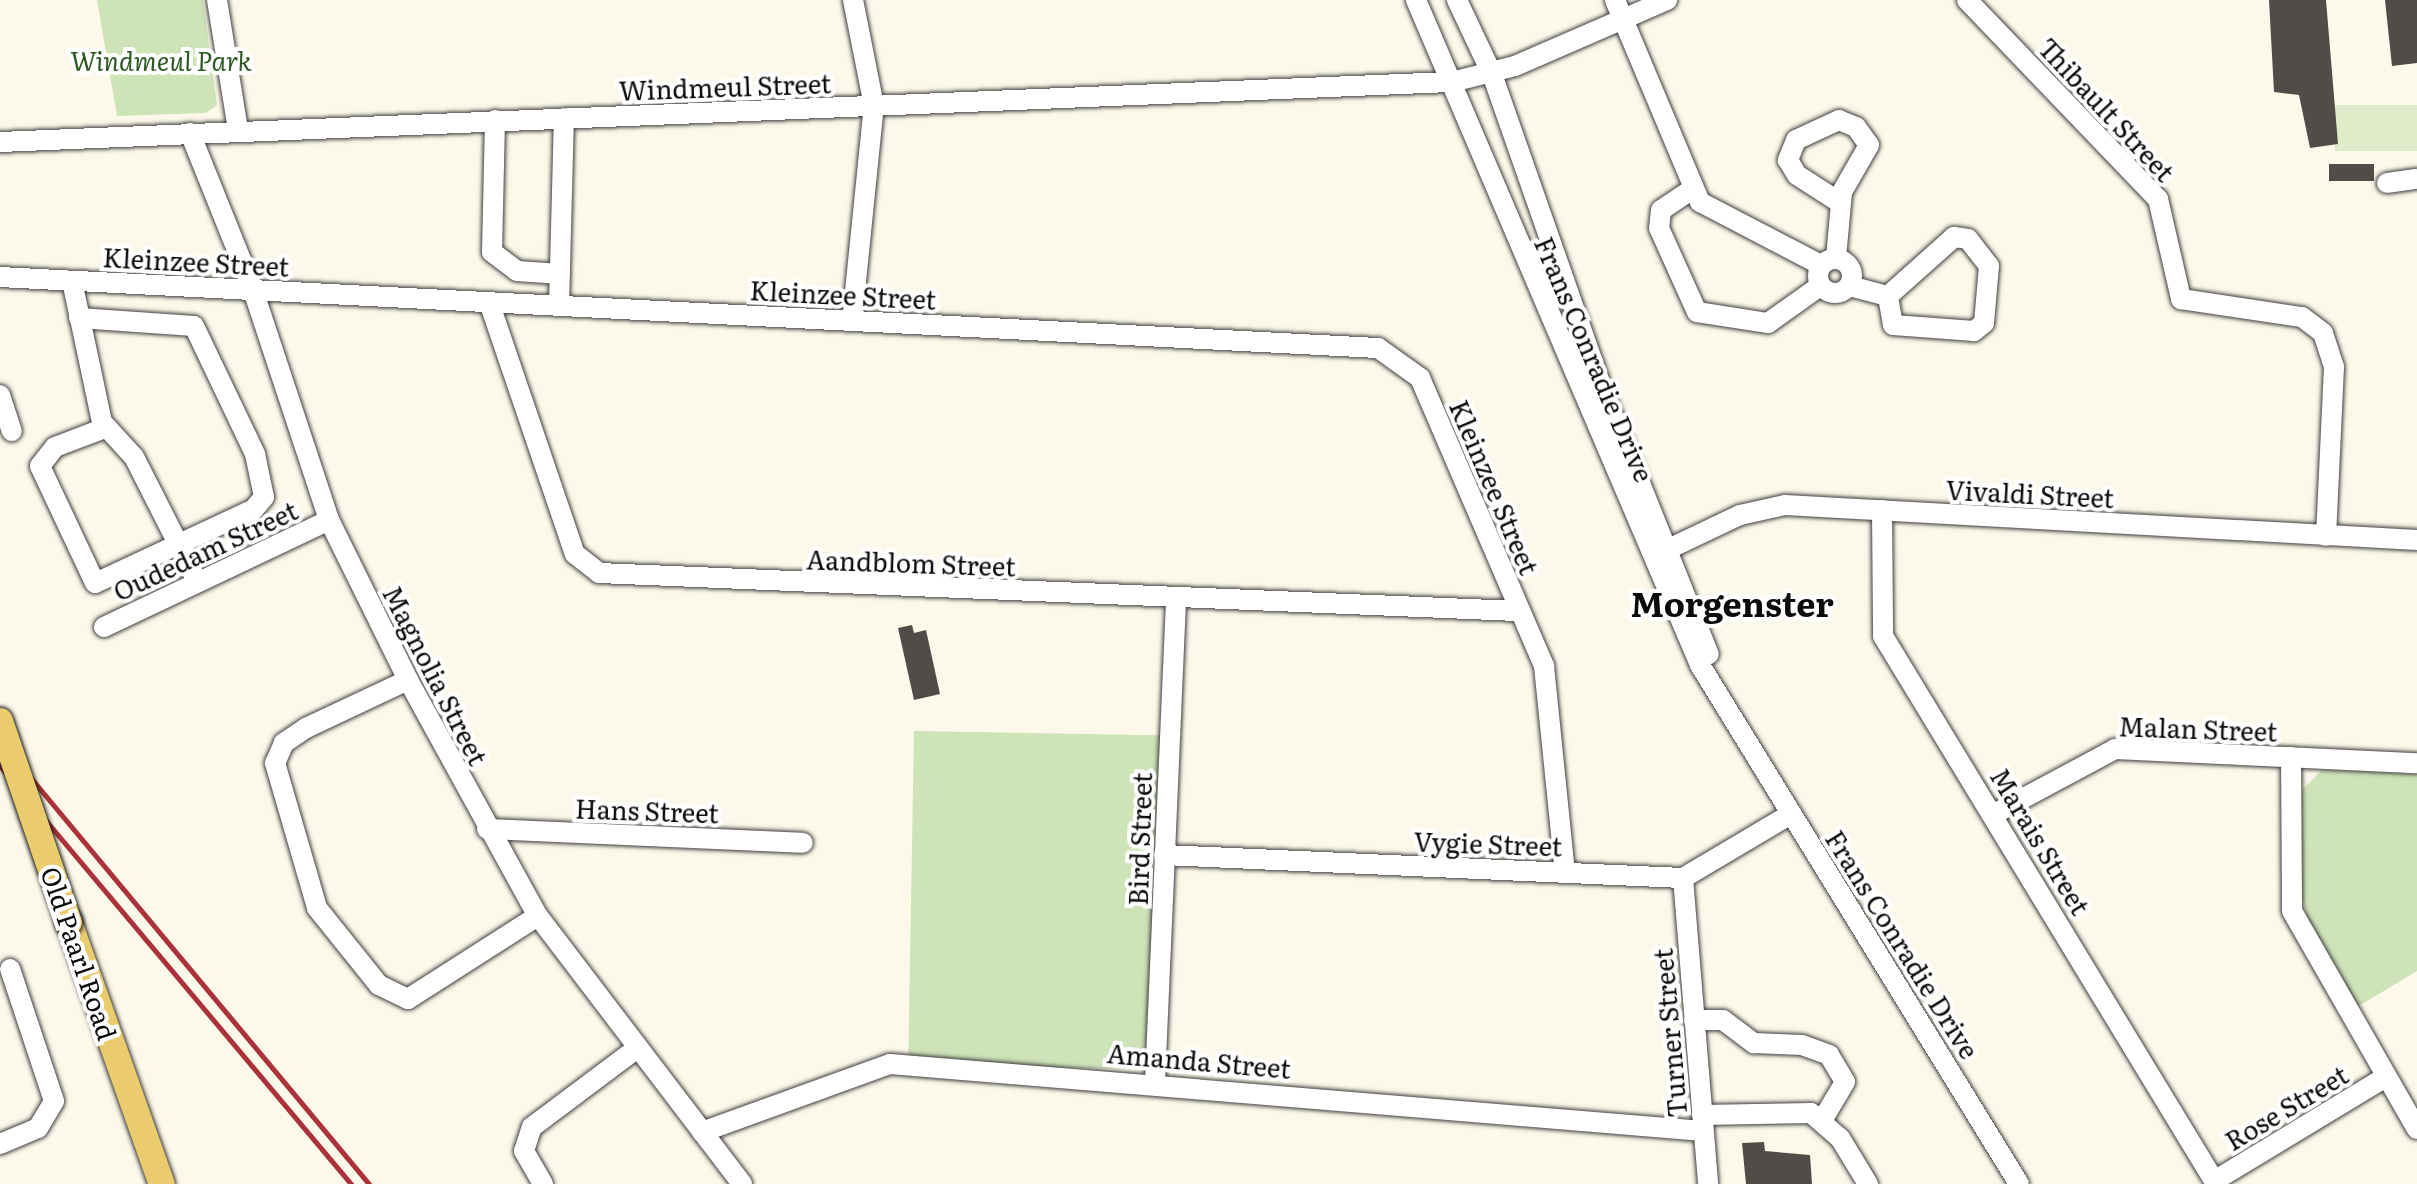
<!DOCTYPE html>
<html>
<head>
<meta charset="utf-8">
<style>
	body { margin:0 }
	#map { position:relative; width:2417px; height:1184px; overflow:hidden; background:#fdf9ea; font-family:Literata,serif }
	div>[style] { position:absolute }
	[style*='--x'] { left:calc(var(--x)*1px); top:calc(var(--y)*1px); width:calc(var(--w)*1px); rotate:calc(var(--a)*1deg) }
	.green>* { inset:0; background:#cee3b8; transform-origin:0 0 }
	.pitch>* { inset:0; background:#dfebc9; transform-origin:0 0 }
	.building>* { inset:0; background:#524c48; transform-origin:0 0 }
	.roads { filter:drop-shadow(0 0 2px #3e3e3e) drop-shadow(0 0 2px #3e3e3e) }
	.minor>* { height:20px; margin:-10px; padding:0 10px; transform-origin:10px; border-radius:10px; background:#fff }
	.minor>.ring { margin:-10px; padding:0; box-sizing:content-box; background:none; border:20px solid #fff; border-radius:50% }
	.major>* { height:26px; margin:-13px; padding:0 13px; transform-origin:13px; border-radius:13px; background:#eacc6e }
	.rail>* { height:5px; margin:-2.5px; padding:0 2.5px; transform-origin:2.5px; border-radius:2.5px; background:#ab3238 }
	.bridges { filter:drop-shadow(0 0 2px #1c1c1c) drop-shadow(0 0 2px #1c1c1c) }
	.major-bridge>* { height:26px; margin:-13px; padding:0 13px; transform-origin:13px; border-radius:13px; background:#eacc6e }
	span { translate:-50% -50%; white-space:nowrap; text-align:center; line-height:1.15; -webkit-text-stroke:8px #fff; paint-order:stroke }
	.park-label { font-size:26px; color:#2e5a23; font-style:italic }
	.street-label { font-size:26px; color:#0b0b0b }
	.district-label { font-size:34px; color:#0b0b0b; font-weight:700 }
</style>
</head>
<body>
<div id="map">
	<div class="green">
		<i style="clip-path:polygon(97px 0,203px 0,217px 105px,206px 113px,117px 116px)"></i>
		<i style="left:914px;top:731px;width:256px;height:334px;rotate:1deg"></i>
		<i style="clip-path:polygon(2322px 770px,2417px 774px,2417px 971px,2357px 1007px,2307px 917px,2300px 889px,2302px 790px)"></i>
	</div>
	<div class="pitch">
		<i style="left:2417px;top:105px;width:46px;height:82px;rotate:90deg"></i>
	</div>
	<div class="building">
		<i style="clip-path:polygon(2269px 0,2326px 0,2338px 144px,2310px 148px,2299px 95px,2274px 92px)"></i>
		<i style="clip-path:polygon(2385px 0,2417px 0,2417px 63px,2392px 66px)"></i>
		<i style="left:2374px;top:164px;width:17px;height:45px;rotate:90deg"></i>
		<i style="clip-path:polygon(912px 625px,914px 633px,926px 630px,940px 694px,914px 700px,898px 628px)"></i>
		<i style="clip-path:polygon(1764px 1142px,1765px 1151px,1810px 1155px,1812px 1184px,1746px 1184px,1742px 1143px)"></i>
	</div>
	<div class="roads">
		<div class="minor">
			<i style="--x:217;--y:0;--w:131;--a:80.8"></i>
			<i style="--x:1416;--y:0;--w:723;--a:66.87"></i>
			<i style="--x:1700;--y:665;--w:609;--a:58.42"></i>
			<i style="--x:1457;--y:0;--w:82;--a:64.7"></i>
			<i style="--x:1492;--y:74;--w:330;--a:70.7"></i>
			<i style="--x:1601;--y:386;--w:289;--a:68.1"></i>
			<i style="--x:1615;--y:0;--w:219;--a:67.2"></i>
			<i style="--x:1700;--y:202;--w:136;--a:27.5"></i>
			<i style="--x:1967;--y:0;--w:276;--a:46.2"></i>
			<i style="--x:2158;--y:199;--w:103;--a:77"></i>
			<i style="--x:2181;--y:299;--w:122;--a:8.5"></i>
			<i style="--x:2302;--y:317;--w:26;--a:37"></i>
			<i style="--x:2323;--y:333;--w:36;--a:72"></i>
			<i style="--x:2334;--y:367;--w:169;--a:92.7"></i>
			<i style="--x:495;--y:120;--w:132;--a:91.3"></i>
			<i style="--x:492;--y:252;--w:31;--a:37"></i>
			<i style="--x:517;--y:271;--w:43;--a:4"></i>
			<i style="--x:190;--y:133;--w:169;--a:68.1"></i>
			<i style="--x:253;--y:290;--w:242;--a:71.7"></i>
			<i style="--x:329;--y:520;--w:178;--a:63.7"></i>
			<i style="--x:408;--y:680;--w:269;--a:61.2"></i>
			<i style="--x:538;--y:916;--w:337;--a:52.7"></i>
			<i style="--x:0;--y:142;--w:1453;--a:-2.37"></i>
			<i style="--x:1452;--y:82;--w:65;--a:-14.3"></i>
			<i style="--x:1515;--y:66;--w:166;--a:-23.5"></i>
			<i style="--x:2387;--y:183;--w:30;--a:-8"></i>
			<i style="--x:1691;--y:190;--w:36;--a:146"></i>
			<i style="--x:1661;--y:210;--w:18;--a:96"></i>
			<i style="--x:1659;--y:228;--w:92;--a:65.7"></i>
			<i style="--x:1697;--y:312;--w:72;--a:8.8"></i>
			<i style="--x:1768;--y:323;--w:64;--a:-35.4"></i>
			<i style="--x:1954;--y:237;--w:14;--a:8"></i>
			<i style="--x:1968;--y:239;--w:34;--a:52"></i>
			<i style="--x:1989;--y:266;--w:57;--a:95"></i>
			<i style="--x:1984;--y:323;--w:13;--a:141"></i>
			<i style="--x:1974;--y:331;--w:81;--a:-175.8"></i>
			<i style="--x:1893;--y:325;--w:29;--a:-100"></i>
			<i style="--x:1888;--y:296;--w:89;--a:-41.8"></i>
			<i style="--x:1836;--y:258;--w:66;--a:-84.8"></i>
			<i style="--x:1842;--y:192;--w:54;--a:-60.1"></i>
			<i style="--x:1869;--y:145;--w:22;--a:-126"></i>
			<i style="--x:1856;--y:127;--w:18;--a:-158"></i>
			<i style="--x:1839;--y:120;--w:47;--a:155.1"></i>
			<i style="--x:1796;--y:140;--w:22;--a:112"></i>
			<i style="--x:1788;--y:160;--w:17;--a:59"></i>
			<i style="--x:1797;--y:175;--w:50;--a:32.7"></i>
			<i class="ring" style="left:1818px;top:259px;width:14px;height:14px"></i>
			<i style="--x:0;--y:277;--w:1380;--a:2.95"></i>
			<i style="--x:1378;--y:348;--w:52;--a:35.5"></i>
			<i style="--x:1420;--y:378;--w:314;--a:66.7"></i>
			<i style="--x:1544;--y:666;--w:207;--a:84.2"></i>
			<i style="--x:72;--y:281;--w:144;--a:78"></i>
			<i style="--x:102;--y:422;--w:47;--a:47.6"></i>
			<i style="--x:134;--y:457;--w:137;--a:63.1"></i>
			<i style="--x:1850;--y:286;--w:39;--a:15"></i>
			<i style="--x:489;--y:302;--w:266;--a:71.2"></i>
			<i style="--x:575;--y:554;--w:31;--a:38"></i>
			<i style="--x:599;--y:573;--w:921;--a:2.37"></i>
			<i style="--x:559;--y:306;--w:188;--a:-88.5"></i>
			<i style="--x:79;--y:318;--w:115;--a:4"></i>
			<i style="--x:194;--y:326;--w:142;--a:64.5"></i>
			<i style="--x:255;--y:454;--w:44;--a:78.2"></i>
			<i style="--x:264;--y:497;--w:16;--a:130"></i>
			<i style="--x:254;--y:509;--w:175;--a:155"></i>
			<i style="--x:95;--y:583;--w:129;--a:-115.2"></i>
			<i style="--x:40;--y:466;--w:24;--a:-52"></i>
			<i style="--x:55;--y:447;--w:53;--a:-20.8"></i>
			<i style="--x:852;--y:321;--w:216;--a:-84.2"></i>
			<i style="--x:874;--y:106;--w:108;--a:-101.2"></i>
			<i style="--x:0;--y:395;--w:38;--a:72"></i>
			<i style="--x:1882;--y:510;--w:126;--a:89.5"></i>
			<i style="--x:1883;--y:636;--w:641;--a:58.71"></i>
			<i style="--x:1660;--y:553;--w:89;--a:-25.4"></i>
			<i style="--x:1740;--y:515;--w:46;--a:-12.5"></i>
			<i style="--x:1785;--y:505;--w:633;--a:3.17"></i>
			<i style="--x:104;--y:627;--w:249;--a:-25.4"></i>
			<i style="--x:408;--y:680;--w:113;--a:154.8"></i>
			<i style="--x:306;--y:728;--w:27;--a:146"></i>
			<i style="--x:284;--y:743;--w:22;--a:114"></i>
			<i style="--x:275;--y:763;--w:151;--a:73.8"></i>
			<i style="--x:317;--y:908;--w:99;--a:51.2"></i>
			<i style="--x:379;--y:985;--w:32;--a:26"></i>
			<i style="--x:408;--y:999;--w:154;--a:-32.6"></i>
			<i style="--x:2291;--y:757;--w:154;--a:89.6"></i>
			<i style="--x:2292;--y:911;--w:251;--a:60.2"></i>
			<i style="--x:1994;--y:814;--w:137;--a:-28.2"></i>
			<i style="--x:2115;--y:749;--w:302;--a:2.7"></i>
			<i style="--x:487;--y:829;--w:316;--a:2.5"></i>
			<i style="--x:1164;--y:855;--w:520;--a:2.54"></i>
			<i style="--x:1683;--y:878;--w:126;--a:-30.7"></i>
			<i style="--x:1683;--y:878;--w:307;--a:85.3"></i>
			<i style="--x:1694;--y:1020;--w:29;--a:0"></i>
			<i style="--x:1723;--y:1020;--w:39;--a:37"></i>
			<i style="--x:1754;--y:1043;--w:48;--a:2.4"></i>
			<i style="--x:1802;--y:1045;--w:29;--a:20"></i>
			<i style="--x:1829;--y:1055;--w:31;--a:59"></i>
			<i style="--x:1845;--y:1082;--w:43;--a:120.7"></i>
			<i style="--x:1155;--y:1082;--w:483;--a:-87.5"></i>
			<i style="--x:1702;--y:1115;--w:109;--a:-1.1"></i>
			<i style="--x:1811;--y:1113;--w:38;--a:41"></i>
			<i style="--x:1840;--y:1138;--w:54;--a:58.7"></i>
			<i style="--x:702;--y:1132;--w:200;--a:-19.9"></i>
			<i style="--x:890;--y:1064;--w:816;--a:4.71"></i>
			<i style="--x:0;--y:1144;--w:41;--a:-22.8"></i>
			<i style="--x:38;--y:1128;--w:31;--a:-59"></i>
			<i style="--x:54;--y:1101;--w:139;--a:-108.4"></i>
			<i style="--x:2214;--y:1181;--w:201;--a:-31.2"></i>
			<i style="--x:543;--y:1184;--w:38;--a:-120"></i>
			<i style="--x:524;--y:1151;--w:25;--a:-72"></i>
			<i style="--x:532;--y:1127;--w:130;--a:-36.9"></i>
		</div>
		<div class="major">
			<i style="--x:69;--y:922;--w:278;--a:70.5"></i>
		</div>
	</div>
	<div class="rail">
		<i style="--x:0;--y:741;--w:577;--a:50.21"></i>
		<i style="--x:0;--y:766;--w:546;--a:49.98"></i>
	</div>
	<div class="bridges">
		<div class="major-bridge">
			<i style="--x:0;--y:721;--w:213;--a:71.1"></i>
		</div>
	</div>
	<div class="park-label">
		<span style="left:161px;top:60px">Windmeul Park</span>
	</div>
	<div class="street-label">
		<span style="left:725px;top:86px;rotate:-2deg">Windmeul Street</span>
		<span style="left:2107px;top:109px;rotate:47deg">Thibault Street</span>
		<span style="left:196px;top:261px;rotate:3deg">Kleinzee Street</span>
		<span style="left:843px;top:294px;rotate:3deg">Kleinzee Street</span>
		<span style="left:1595px;top:359px;rotate:67deg">Frans Conradie Drive</span>
		<span style="left:1495px;top:487px;rotate:67deg">Kleinzee Street</span>
		<span style="left:2030px;top:493px;rotate:3deg">Vivaldi Street</span>
		<span style="left:205px;top:550px;rotate:-25deg">Oudedam Street</span>
		<span style="left:911px;top:562px;rotate:2deg">Aandblom Street</span>
		<span style="left:436px;top:675px;rotate:63deg">Magnolia Street</span>
		<span style="left:2198px;top:728px;rotate:2deg">Malan Street</span>
		<span style="left:647px;top:810px;rotate:2deg">Hans Street</span>
		<span style="left:1139px;top:839px;rotate:-88deg">Bird Street</span>
		<span style="left:2041px;top:841px;rotate:59deg">Marais Street</span>
		<span style="left:1488px;top:843px;rotate:2deg">Vygie Street</span>
		<span style="left:1903px;top:944px;rotate:58deg">Frans Conradie Drive</span>
		<span style="left:80px;top:953px;rotate:71deg">Old Paarl Road</span>
		<span style="left:1669px;top:1033px;rotate:-95deg">Turner Street</span>
		<span style="left:1199px;top:1060px;rotate:5deg">Amanda Street</span>
		<span style="left:2286px;top:1107px;rotate:-31deg">Rose Street</span>
	</div>
	<div class="district-label">
		<span style="left:1732px;top:603px">Morgenster</span>
	</div>
</div>
</body>
</html>
